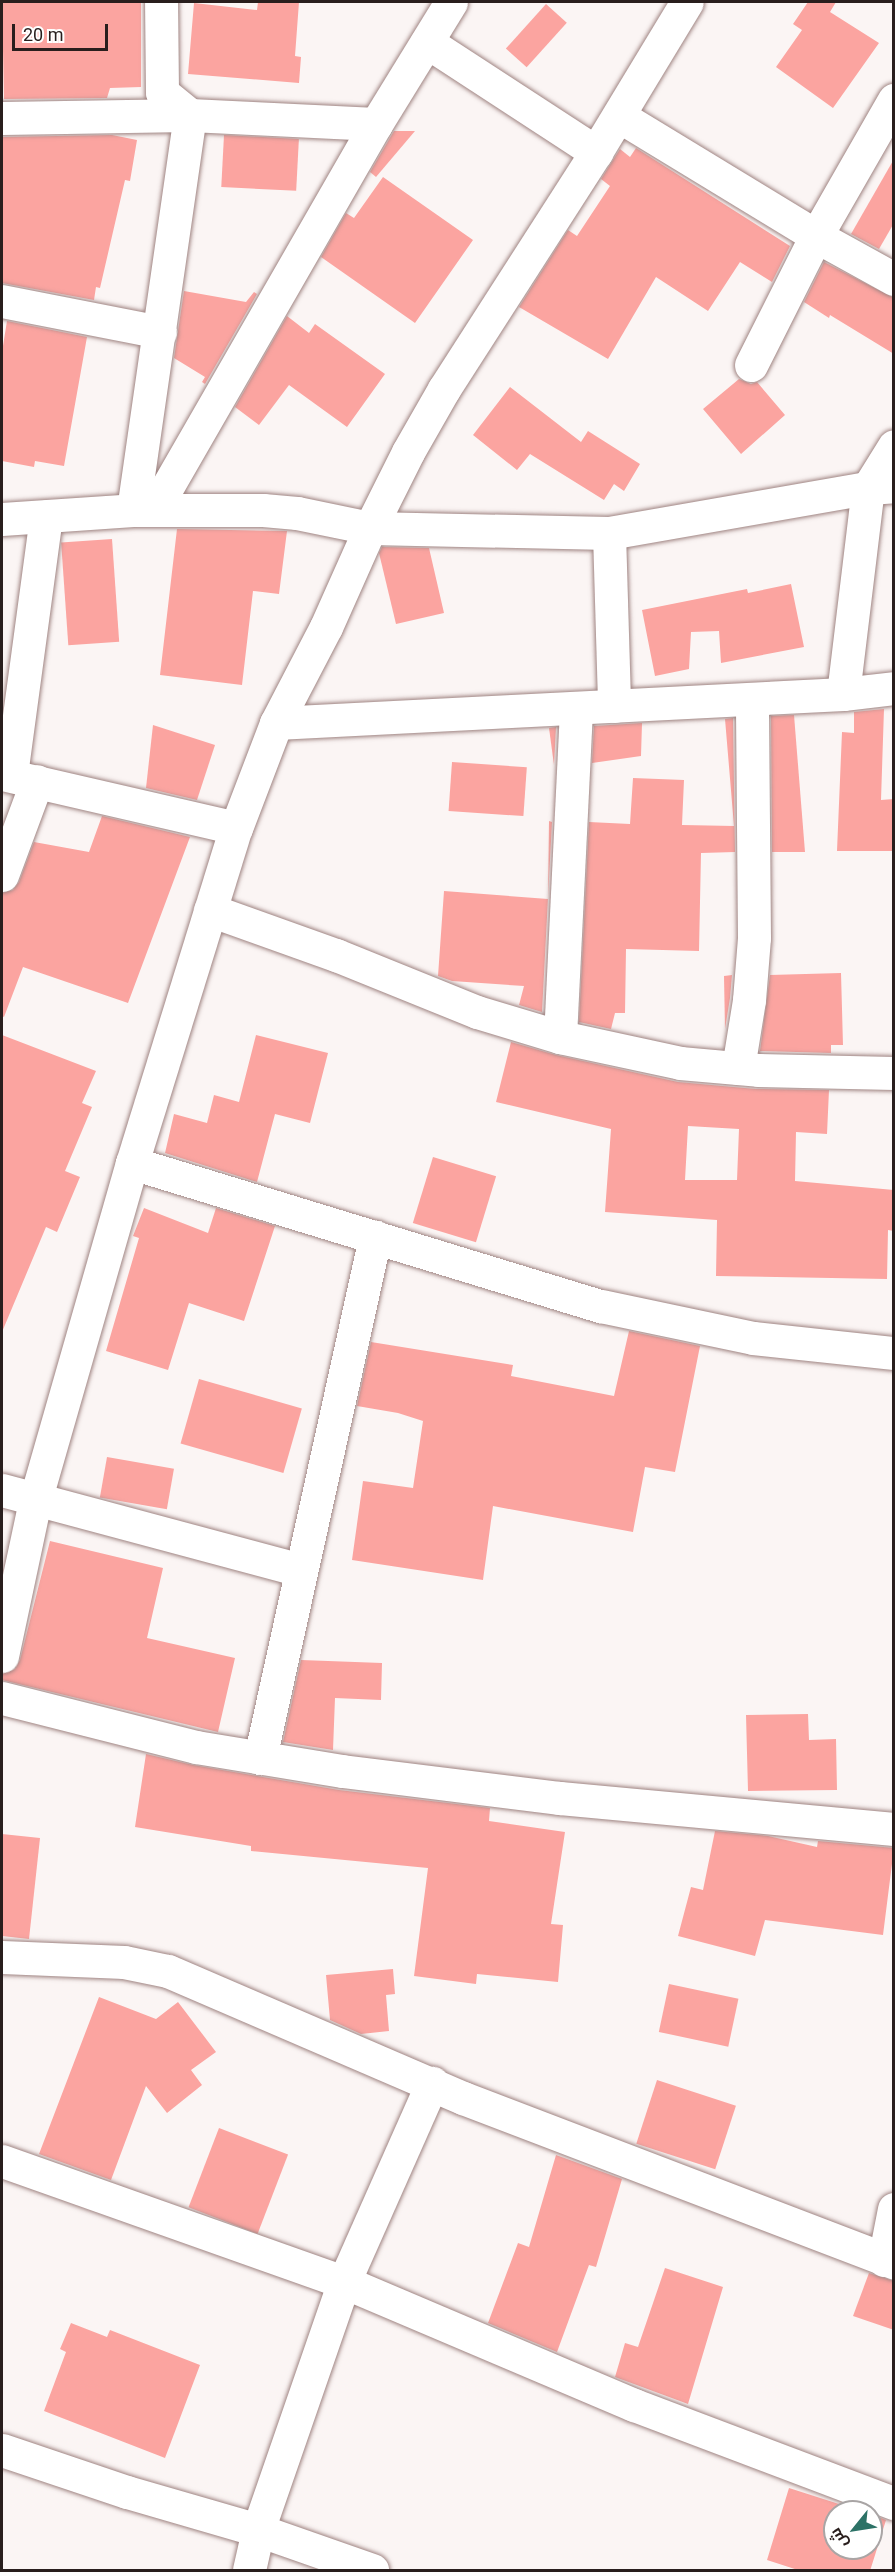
<!DOCTYPE html>
<html>
<head>
<meta charset="utf-8">
<style>
	body { margin:0 }
	#map { position:relative; width:895px; height:2572px; overflow:hidden; background:#fbf5f4; font-family:Roboto,Cairo,sans-serif }
	div>[style] { position:absolute }
	[style*='--x'] { left:calc(var(--x)*1px); top:calc(var(--y)*1px); width:calc(var(--w)*1px); rotate:calc(var(--a)*1deg) }
	.building>* { inset:0; background:#fba4a0; transform-origin:0 0 }
	.roads { filter:drop-shadow(0 0 2px #9f8482) drop-shadow(0 0 2px #9f8482) }
	.minor>* { height:33px; margin:-16.5px; padding:0 16.5px; transform-origin:16.5px; border-radius:16.5px; background:#fff }
	span { translate:-50% -50%; white-space:nowrap; text-align:center; line-height:1.15; -webkit-text-stroke:5px #fff; paint-order:stroke }
	.frame { position:absolute; inset:0; border:3px solid #291e1d; pointer-events:none }
	.north { position:absolute; left:823px; top:2500px; width:60px; height:60px; box-sizing:border-box; background:#fff; border:2px solid #a9a5a5; border-radius:50%; rotate:240deg; font-size:16px; font-weight:700; line-height:24px; text-align:center; color:#291e1d }
	.north::after { content:''; display:block; margin:auto; width:21px; height:27px; background:#2c7266; clip-path:polygon(50% 0,100% 100%,50% 72%,0 100%) }
	.scale { position:absolute; left:12px; top:24px; width:96px; height:27px; box-sizing:border-box; border:3px solid #291e1d; border-top:0; padding-left:8px; font-size:18px; line-height:21px; white-space:nowrap; color:#291e1d; -webkit-text-stroke:4px #fff; paint-order:stroke }
</style>
</head>
<body>
<div id="map">
	<div class="building">
		<i style="clip-path:polygon(2px 2px,141px 2px,141px 87px,110px 88px,107px 98px,4px 99px)"></i>
		<i style="clip-path:polygon(258px 2px,299px 2px,295px 56px,301px 57px,299px 83px,188px 74px,194px 3px,257px 10px)"></i>
		<i style="clip-path:polygon(808px 2px,836px 2px,830px 12px,879px 43px,833px 108px,776px 67px,802px 30px,793px 24px)"></i>
		<i style="left:546px;top:4px;width:28px;height:60px;rotate:42deg"></i>
		<i style="clip-path:polygon(394px 131px,415px 131px,376px 177px,370px 172px)"></i>
		<i style="clip-path:polygon(112px 135px,137px 140px,130px 181px,125px 180px,100px 288px,96px 287px,94px 300px,2px 283px,2px 137px)"></i>
		<i style="left:224px;top:135px;width:75px;height:52px;rotate:3deg"></i>
		<i style="clip-path:polygon(636px 148px,790px 246px,772px 282px,740px 262px,708px 311px,656px 277px,608px 359px,519px 307px,568px 230px,577px 236px,610px 186px,601px 179px,620px 149px,630px 157px)"></i>
		<i style="clip-path:polygon(894px 159px,894px 223px,879px 249px,851px 234px)"></i>
		<i style="clip-path:polygon(383px 177px,473px 240px,415px 323px,321px 257px,346px 213px,354px 218px)"></i>
		<i style="clip-path:polygon(824px 262px,894px 298px,894px 354px,830px 315px,829px 318px,804px 302px)"></i>
		<i style="clip-path:polygon(184px 291px,246px 302px,254px 292px,257px 294px,205px 384px,202px 382px,205px 377px,174px 358px)"></i>
		<i style="clip-path:polygon(287px 316px,309px 333px,315px 324px,385px 374px,347px 427px,289px 385px,259px 425px,235px 407px)"></i>
		<i style="clip-path:polygon(7px 321px,87px 337px,64px 466px,35px 461px,34px 467px,2px 461px,2px 352px)"></i>
		<i style="clip-path:polygon(739px 379px,751px 384px,757px 382px,785px 415px,741px 454px,703px 409px)"></i>
		<i style="clip-path:polygon(510px 387px,581px 442px,588px 431px,640px 464px,624px 491px,614px 484px,604px 500px,530px 454px,517px 470px,473px 435px)"></i>
		<i style="clip-path:polygon(177px 529px,287px 531px,279px 594px,253px 591px,242px 685px,160px 675px)"></i>
		<i style="left:112px;top:539px;width:103px;height:51px;rotate:86deg"></i>
		<i style="clip-path:polygon(382px 547px,429px 548px,444px 613px,396px 624px,379px 553px)"></i>
		<i style="clip-path:polygon(791px 584px,804px 647px,721px 663px,719px 631px,691px 632px,689px 669px,655px 676px,642px 610px,747px 589px,748px 593px)"></i>
		<i style="clip-path:polygon(884px 709px,881px 800px,894px 799px,894px 851px,837px 851px,842px 732px,854px 733px,854px 712px)"></i>
		<i style="clip-path:polygon(794px 715px,805px 852px,772px 852px,771px 716px)"></i>
		<i style="clip-path:polygon(733px 718px,735px 852px,701px 853px,699px 951px,626px 949px,625px 1013px,615px 1013px,611px 1029px,579px 1022px,589px 822px,630px 824px,633px 778px,684px 780px,682px 825px,734px 826px,725px 719px)"></i>
		<i style="clip-path:polygon(642px 723px,641px 756px,592px 763px,594px 726px)"></i>
		<i style="clip-path:polygon(153px 725px,215px 745px,197px 800px,146px 788px)"></i>
		<i style="clip-path:polygon(556px 727px,554px 765px,549px 728px)"></i>
		<i style="left:452px;top:762px;width:75px;height:49px;rotate:4deg"></i>
		<i style="clip-path:polygon(102px 816px,190px 837px,128px 1003px,23px 967px,4px 1017px,2px 1016px,2px 893px,13px 890px,19px 882px,34px 842px,89px 852px)"></i>
		<i style="clip-path:polygon(549px 821px,552px 822px,542px 1012px,519px 1005px,524px 986px,452px 981px,438px 976px,444px 891px,548px 899px)"></i>
		<i style="clip-path:polygon(841px 973px,843px 1045px,831px 1045px,831px 1053px,760px 1051px,770px 975px)"></i>
		<i style="clip-path:polygon(732px 975px,730px 998px,725px 1029px,724px 976px)"></i>
		<i style="clip-path:polygon(2px 1035px,96px 1071px,82px 1103px,92px 1107px,65px 1171px,80px 1177px,57px 1232px,46px 1227px,2px 1332px)"></i>
		<i style="clip-path:polygon(256px 1035px,328px 1053px,310px 1123px,275px 1114px,257px 1182px,165px 1153px,174px 1114px,207px 1123px,214px 1095px,239px 1102px)"></i>
		<i style="clip-path:polygon(evenodd,511px 1042px,556px 1055px,678px 1082px,756px 1089px,829px 1090px,827px 1134px,796px 1132px,795px 1181px,894px 1190px,894px 1231px,888px 1230px,887px 1279px,716px 1276px,717px 1220px,605px 1212px,611px 1129px,496px 1102px,511px 1042px,688px 1126px,739px 1129px,737px 1180px,685px 1180px,688px 1126px)"></i>
		<i style="left:433px;top:1157px;width:66px;height:69px;rotate:17deg"></i>
		<i style="clip-path:polygon(144px 1208px,208px 1233px,216px 1208px,275px 1226px,244px 1321px,189px 1303px,168px 1370px,106px 1351px,139px 1238px,133px 1236px)"></i>
		<i style="clip-path:polygon(629px 1331px,700px 1346px,675px 1472px,645px 1467px,633px 1532px,493px 1506px,483px 1580px,352px 1560px,363px 1481px,413px 1488px,423px 1421px,398px 1413px,357px 1406px,371px 1342px,513px 1365px,511px 1376px,614px 1396px)"></i>
		<i style="left:199px;top:1379px;width:107px;height:67px;rotate:16deg"></i>
		<i style="left:107px;top:1457px;width:68px;height:41px;rotate:10deg"></i>
		<i style="clip-path:polygon(50px 1541px,163px 1568px,147px 1638px,235px 1658px,218px 1732px,2px 1680px,2px 1674px,15px 1669px,20px 1660px)"></i>
		<i style="clip-path:polygon(301px 1660px,382px 1663px,381px 1700px,335px 1698px,333px 1750px,283px 1742px)"></i>
		<i style="clip-path:polygon(808px 1714px,809px 1740px,836px 1739px,837px 1790px,748px 1791px,746px 1715px)"></i>
		<i style="clip-path:polygon(146px 1754px,193px 1765px,339px 1790px,490px 1808px,489px 1821px,565px 1832px,551px 1924px,563px 1925px,558px 1982px,477px 1974px,476px 1984px,414px 1976px,428px 1868px,251px 1851px,251px 1846px,135px 1827px)"></i>
		<i style="clip-path:polygon(715px 1831px,768px 1836px,817px 1847px,818px 1841px,894px 1848px,883px 1935px,765px 1920px,755px 1956px,678px 1936px,691px 1887px,703px 1890px)"></i>
		<i style="clip-path:polygon(2px 1834px,40px 1838px,29px 1939px,2px 1936px)"></i>
		<i style="clip-path:polygon(393px 1969px,395px 1994px,386px 1995px,389px 2031px,361px 2034px,330px 2020px,326px 1975px)"></i>
		<i style="left:669px;top:1984px;width:71px;height:49px;rotate:12deg"></i>
		<i style="clip-path:polygon(99px 1997px,156px 2019px,178px 2002px,216px 2052px,191px 2070px,202px 2085px,167px 2113px,146px 2086px,111px 2180px,39px 2154px)"></i>
		<i style="left:657px;top:2080px;width:83px;height:67px;rotate:18deg"></i>
		<i style="left:219px;top:2128px;width:74px;height:85px;rotate:21deg"></i>
		<i style="clip-path:polygon(556px 2155px,622px 2179px,596px 2267px,589px 2265px,557px 2352px,488px 2323px,518px 2243px,529px 2247px)"></i>
		<i style="clip-path:polygon(665px 2268px,723px 2287px,688px 2404px,615px 2377px,625px 2343px,638px 2347px)"></i>
		<i style="clip-path:polygon(869px 2273px,894px 2281px,894px 2330px,853px 2316px)"></i>
		<i style="clip-path:polygon(71px 2323px,107px 2337px,110px 2330px,200px 2365px,165px 2458px,44px 2411px,66px 2352px,60px 2349px)"></i>
		<i style="clip-path:polygon(789px 2488px,864px 2512px,835px 2512px,835px 2548px,871px 2548px,871px 2514px,886px 2520px,870px 2571px,801px 2571px,767px 2560px)"></i>
	</div>
	<div class="roads">
		<div class="minor">
			<i style="--x:427;--y:42;--w:202;--a:33.1"></i>
			<i style="--x:619;--y:116;--w:231;--a:31.3"></i>
			<i style="--x:816;--y:236;--w:89;--a:28.9"></i>
			<i style="--x:2;--y:118;--w:188;--a:-0.9"></i>
			<i style="--x:190;--y:115;--w:186;--a:2.8"></i>
			<i style="--x:2;--y:301;--w:161;--a:11.1"></i>
			<i style="--x:751;--y:365;--w:144;--a:-63.3"></i>
			<i style="--x:816;--y:236;--w:157;--a:-60.2"></i>
			<i style="--x:133;--y:510;--w:399;--a:-81.8"></i>
			<i style="--x:190;--y:115;--w:36;--a:-141"></i>
			<i style="--x:162;--y:92;--w:90;--a:-90.6"></i>
			<i style="--x:154;--y:510;--w:445;--a:-60.1"></i>
			<i style="--x:376;--y:124;--w:143;--a:-58.4"></i>
			<i style="--x:2;--y:519;--w:131;--a:-3.9"></i>
			<i style="--x:133;--y:510;--w:130;--a:0"></i>
			<i style="--x:263;--y:510;--w:34;--a:5"></i>
			<i style="--x:297;--y:513;--w:75;--a:11.6"></i>
			<i style="--x:370;--y:528;--w:239;--a:1.2"></i>
			<i style="--x:609;--y:533;--w:263;--a:-9.9"></i>
			<i style="--x:868;--y:488;--w:26;--a:-4"></i>
			<i style="--x:609;--y:533;--w:173;--a:88.3"></i>
			<i style="--x:843;--y:694;--w:208;--a:-83.1"></i>
			<i style="--x:868;--y:488;--w:49;--a:-58.2"></i>
			<i style="--x:276;--y:723;--w:568;--a:-2.93"></i>
			<i style="--x:843;--y:694;--w:51;--a:-6.7"></i>
			<i style="--x:2;--y:774;--w:240;--a:13"></i>
			<i style="--x:11;--y:775;--w:261;--a:-82.3"></i>
			<i style="--x:2;--y:875;--w:100;--a:-69.6"></i>
			<i style="--x:210;--y:910;--w:134;--a:19.7"></i>
			<i style="--x:336;--y:955;--w:152;--a:22"></i>
			<i style="--x:477;--y:1012;--w:87;--a:16.8"></i>
			<i style="--x:560;--y:1037;--w:123;--a:12.2"></i>
			<i style="--x:680;--y:1063;--w:78;--a:5.1"></i>
			<i style="--x:758;--y:1070;--w:136;--a:1.3"></i>
			<i style="--x:560;--y:1037;--w:329;--a:-87.2"></i>
			<i style="--x:738;--y:1068;--w:69;--a:-80.8"></i>
			<i style="--x:749;--y:1000;--w:62;--a:-85.4"></i>
			<i style="--x:754;--y:938;--w:239;--a:-90.5"></i>
			<i style="--x:132;--y:1163;--w:490;--a:17"></i>
			<i style="--x:601;--y:1306;--w:155;--a:11.9"></i>
			<i style="--x:753;--y:1338;--w:142;--a:6.1"></i>
			<i style="--x:2;--y:1490;--w:309;--a:15"></i>
			<i style="--x:2;--y:1656;--w:158;--a:-78"></i>
			<i style="--x:35;--y:1501;--w:352;--a:-74"></i>
			<i style="--x:132;--y:1163;--w:351;--a:-72.8"></i>
			<i style="--x:236;--y:828;--w:112;--a:-69.1"></i>
			<i style="--x:276;--y:723;--w:108;--a:-62.5"></i>
			<i style="--x:326;--y:627;--w:108;--a:-66"></i>
			<i style="--x:370;--y:528;--w:85;--a:-63.4"></i>
			<i style="--x:408;--y:452;--w:73;--a:-60.3"></i>
			<i style="--x:444;--y:389;--w:282;--a:-57.3"></i>
			<i style="--x:596;--y:152;--w:175;--a:-58.8"></i>
			<i style="--x:2;--y:1698;--w:200;--a:14.2"></i>
			<i style="--x:196;--y:1747;--w:148;--a:9.3"></i>
			<i style="--x:342;--y:1771;--w:220;--a:7.1"></i>
			<i style="--x:560;--y:1798;--w:335;--a:5.3"></i>
			<i style="--x:260;--y:1758;--w:534;--a:-77.55"></i>
			<i style="--x:2;--y:1957;--w:122;--a:2.3"></i>
			<i style="--x:124;--y:1962;--w:45;--a:11.6"></i>
			<i style="--x:168;--y:1971;--w:321;--a:23.3"></i>
			<i style="--x:463;--y:2098;--w:462;--a:20.9"></i>
			<i style="--x:2;--y:2161;--w:363;--a:19.5"></i>
			<i style="--x:344;--y:2282;--w:315;--a:23"></i>
			<i style="--x:634;--y:2405;--w:278;--a:20.7"></i>
			<i style="--x:884;--y:2260;--w:52;--a:-78.9"></i>
			<i style="--x:2;--y:2450;--w:132;--a:18.6"></i>
			<i style="--x:127;--y:2492;--w:136;--a:16.2"></i>
			<i style="--x:258;--y:2530;--w:121;--a:19.3"></i>
			<i style="--x:249;--y:2570;--w:41;--a:-77.3"></i>
			<i style="--x:258;--y:2530;--w:262;--a:-70.9"></i>
			<i style="--x:344;--y:2282;--w:218;--a:-66.1"></i>
		</div>
	</div>
	<div class="frame"></div>
	<div class="north">ش</div>
	<div class="scale">20 m</div>
</div>
</body>
</html>
